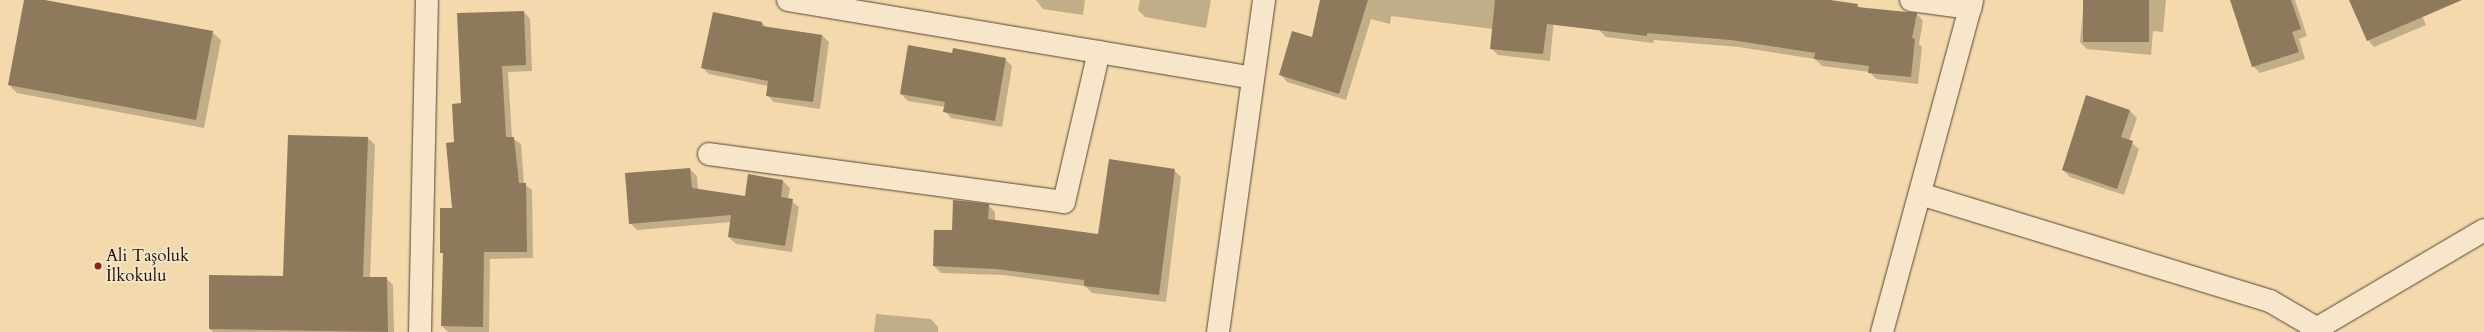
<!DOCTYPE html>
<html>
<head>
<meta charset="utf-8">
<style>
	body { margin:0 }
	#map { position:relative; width:2484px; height:332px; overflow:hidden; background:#f3d9ac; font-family:Cardo,serif }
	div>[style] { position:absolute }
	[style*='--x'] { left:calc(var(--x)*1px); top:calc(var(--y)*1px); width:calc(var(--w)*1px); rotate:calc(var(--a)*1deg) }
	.shadow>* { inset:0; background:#0003 }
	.building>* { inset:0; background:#8f795d; transform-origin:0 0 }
	.roads { filter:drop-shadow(0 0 1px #564431) drop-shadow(0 0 1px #564431) }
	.minor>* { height:22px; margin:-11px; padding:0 11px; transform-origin:11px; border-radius:11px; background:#f7e6c9 }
	.tertiary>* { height:22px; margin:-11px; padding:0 11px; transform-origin:11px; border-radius:11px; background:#f7e6c9 }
	.dots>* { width:11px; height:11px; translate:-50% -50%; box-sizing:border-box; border:2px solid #f7e6c9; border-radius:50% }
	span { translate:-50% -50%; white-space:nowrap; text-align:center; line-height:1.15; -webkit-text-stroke:3.5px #f7e6c9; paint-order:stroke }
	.poi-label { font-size:17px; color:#221208 }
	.left { translate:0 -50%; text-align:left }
</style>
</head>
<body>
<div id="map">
	<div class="shadow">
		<i style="clip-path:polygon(25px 0,40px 0,212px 32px,221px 40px,204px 128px,17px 93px,9px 85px)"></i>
		<i style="clip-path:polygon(1036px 0,1085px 0,1083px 15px,1043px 9px)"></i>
		<i style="clip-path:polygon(1140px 0,1211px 0,1206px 28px,1145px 17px,1138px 10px)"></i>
		<i style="clip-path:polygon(1321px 0,1556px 0,1550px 61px,1498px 55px,1491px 48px,1493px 29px,1391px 16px,1390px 24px,1371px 19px,1346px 100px,1287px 82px,1281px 75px,1312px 38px)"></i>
		<i style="clip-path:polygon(1603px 0,1826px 0,1857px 5px,1862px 9px,1917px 14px,1923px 21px,1919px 44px,1922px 47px,1918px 84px,1876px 79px,1870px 72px,1822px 66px,1815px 59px,1739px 47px,1654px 40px,1653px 43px,1606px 37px,1599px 30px)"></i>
		<i style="clip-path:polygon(2084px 0,2166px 0,2163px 32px,2153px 31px,2151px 55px,2087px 49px,2080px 42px)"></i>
		<i style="clip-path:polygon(2235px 0,2295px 0,2307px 36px,2299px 39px,2305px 59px,2260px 73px,2253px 66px)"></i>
		<i style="clip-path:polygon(2350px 0,2415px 0,2426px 25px,2374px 47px,2368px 40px)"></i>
		<i style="clip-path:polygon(524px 12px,530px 19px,532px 71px,508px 72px,512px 138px,521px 144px,524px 184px,532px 190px,533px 258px,490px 259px,489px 332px,448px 332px,442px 326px,444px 255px,441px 252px,454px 209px,455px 143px,462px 104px)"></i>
		<i style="clip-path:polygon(762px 23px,766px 27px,822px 35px,829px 42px,820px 109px,774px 102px,767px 95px,768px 86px,709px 74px,702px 67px)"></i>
		<i style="clip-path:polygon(953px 54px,1005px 59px,1012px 66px,1002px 127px,951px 118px,945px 111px,945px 107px,908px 101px,901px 94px)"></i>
		<i style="clip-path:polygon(2087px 97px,2130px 111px,2137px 118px,2129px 141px,2139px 149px,2124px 195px,2070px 177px,2063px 170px)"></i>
		<i style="clip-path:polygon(368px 138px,375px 145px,370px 278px,386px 278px,393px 285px,394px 332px,213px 332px,210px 329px,284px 277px)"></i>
		<i style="clip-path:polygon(690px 169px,697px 176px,698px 190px,745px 197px,783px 181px,790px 188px,788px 199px,799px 207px,792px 252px,736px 244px,729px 237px,731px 222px,637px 230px,630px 223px)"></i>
		<i style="clip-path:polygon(1174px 170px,1181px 177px,1166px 302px,1092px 293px,1085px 286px,1003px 275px,941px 273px,934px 266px,953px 231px,988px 205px,995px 212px,995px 221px,1099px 235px)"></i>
		<i style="clip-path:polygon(876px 314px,931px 319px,938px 327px,938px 332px,874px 332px)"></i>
	</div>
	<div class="building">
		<i style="clip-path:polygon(24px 0,45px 0,213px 31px,196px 120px,8px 85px)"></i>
		<i style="clip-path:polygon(1320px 0,1368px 0,1339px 94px,1279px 75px,1292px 31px,1312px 37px)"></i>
		<i style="clip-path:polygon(1495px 0,1830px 0,1858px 4px,1857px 7px,1917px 13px,1912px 38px,1915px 39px,1911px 77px,1868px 73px,1869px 66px,1814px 59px,1815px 53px,1731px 40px,1647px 33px,1647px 36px,1547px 24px,1543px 54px,1490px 49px)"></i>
		<i style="left:2083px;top:0;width:66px;height:42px"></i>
		<i style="clip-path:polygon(2230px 0,2291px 0,2301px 29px,2292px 32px,2299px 52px,2252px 67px)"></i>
		<i style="clip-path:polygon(2349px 0,2462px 0,2367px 41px)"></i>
		<i style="clip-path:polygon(524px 11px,526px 65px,502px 66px,506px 137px,514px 137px,519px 183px,526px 183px,527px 252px,484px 252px,483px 327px,441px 326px,443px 253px,440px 253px,440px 208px,452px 208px,446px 143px,454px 142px,452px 104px,461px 103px,457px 13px)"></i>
		<i style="clip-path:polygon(713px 12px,762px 22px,762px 26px,822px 35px,813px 102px,766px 96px,768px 81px,701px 68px)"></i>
		<i style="clip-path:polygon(908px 45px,952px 53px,953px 48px,1006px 58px,995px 121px,943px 112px,945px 102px,900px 94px)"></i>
		<i style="clip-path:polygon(2086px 95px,2130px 110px,2121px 137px,2133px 141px,2117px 189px,2062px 170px)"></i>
		<i style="clip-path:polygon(288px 135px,368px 137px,363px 277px,387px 277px,388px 332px,209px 329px,209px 275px,283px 276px)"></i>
		<i style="clip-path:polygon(1109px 159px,1175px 169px,1159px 295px,1084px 286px,1084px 280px,996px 269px,933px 266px,934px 230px,952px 230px,953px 200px,989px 204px,988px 219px,1098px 234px)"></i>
		<i style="clip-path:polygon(690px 168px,692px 188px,745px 196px,748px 174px,783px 180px,781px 197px,793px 199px,785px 246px,728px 237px,731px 215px,629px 224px,625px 173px)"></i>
	</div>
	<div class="roads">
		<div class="minor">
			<i style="--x:788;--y:0;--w:471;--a:9.5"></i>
			<i style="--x:1911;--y:0;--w:60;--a:7.7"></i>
			<i style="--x:709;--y:154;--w:358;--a:7.7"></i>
			<i style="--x:1064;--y:202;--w:154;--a:-76.9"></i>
			<i style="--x:1920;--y:194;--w:366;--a:17"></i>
			<i style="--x:2270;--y:301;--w:53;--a:30.4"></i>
			<i style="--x:420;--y:332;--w:332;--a:-88.8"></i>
			<i style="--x:1218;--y:332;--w:335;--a:-82.1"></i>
			<i style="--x:1882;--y:332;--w:344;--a:-74.8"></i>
		</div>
		<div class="tertiary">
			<i style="--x:2311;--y:332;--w:201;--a:-30.5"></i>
		</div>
	</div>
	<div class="dots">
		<i style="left:98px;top:266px;background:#8f2418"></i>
	</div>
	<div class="poi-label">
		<span class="left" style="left:106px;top:266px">Ali Taşoluk<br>İlkokulu</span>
	</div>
</div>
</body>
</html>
